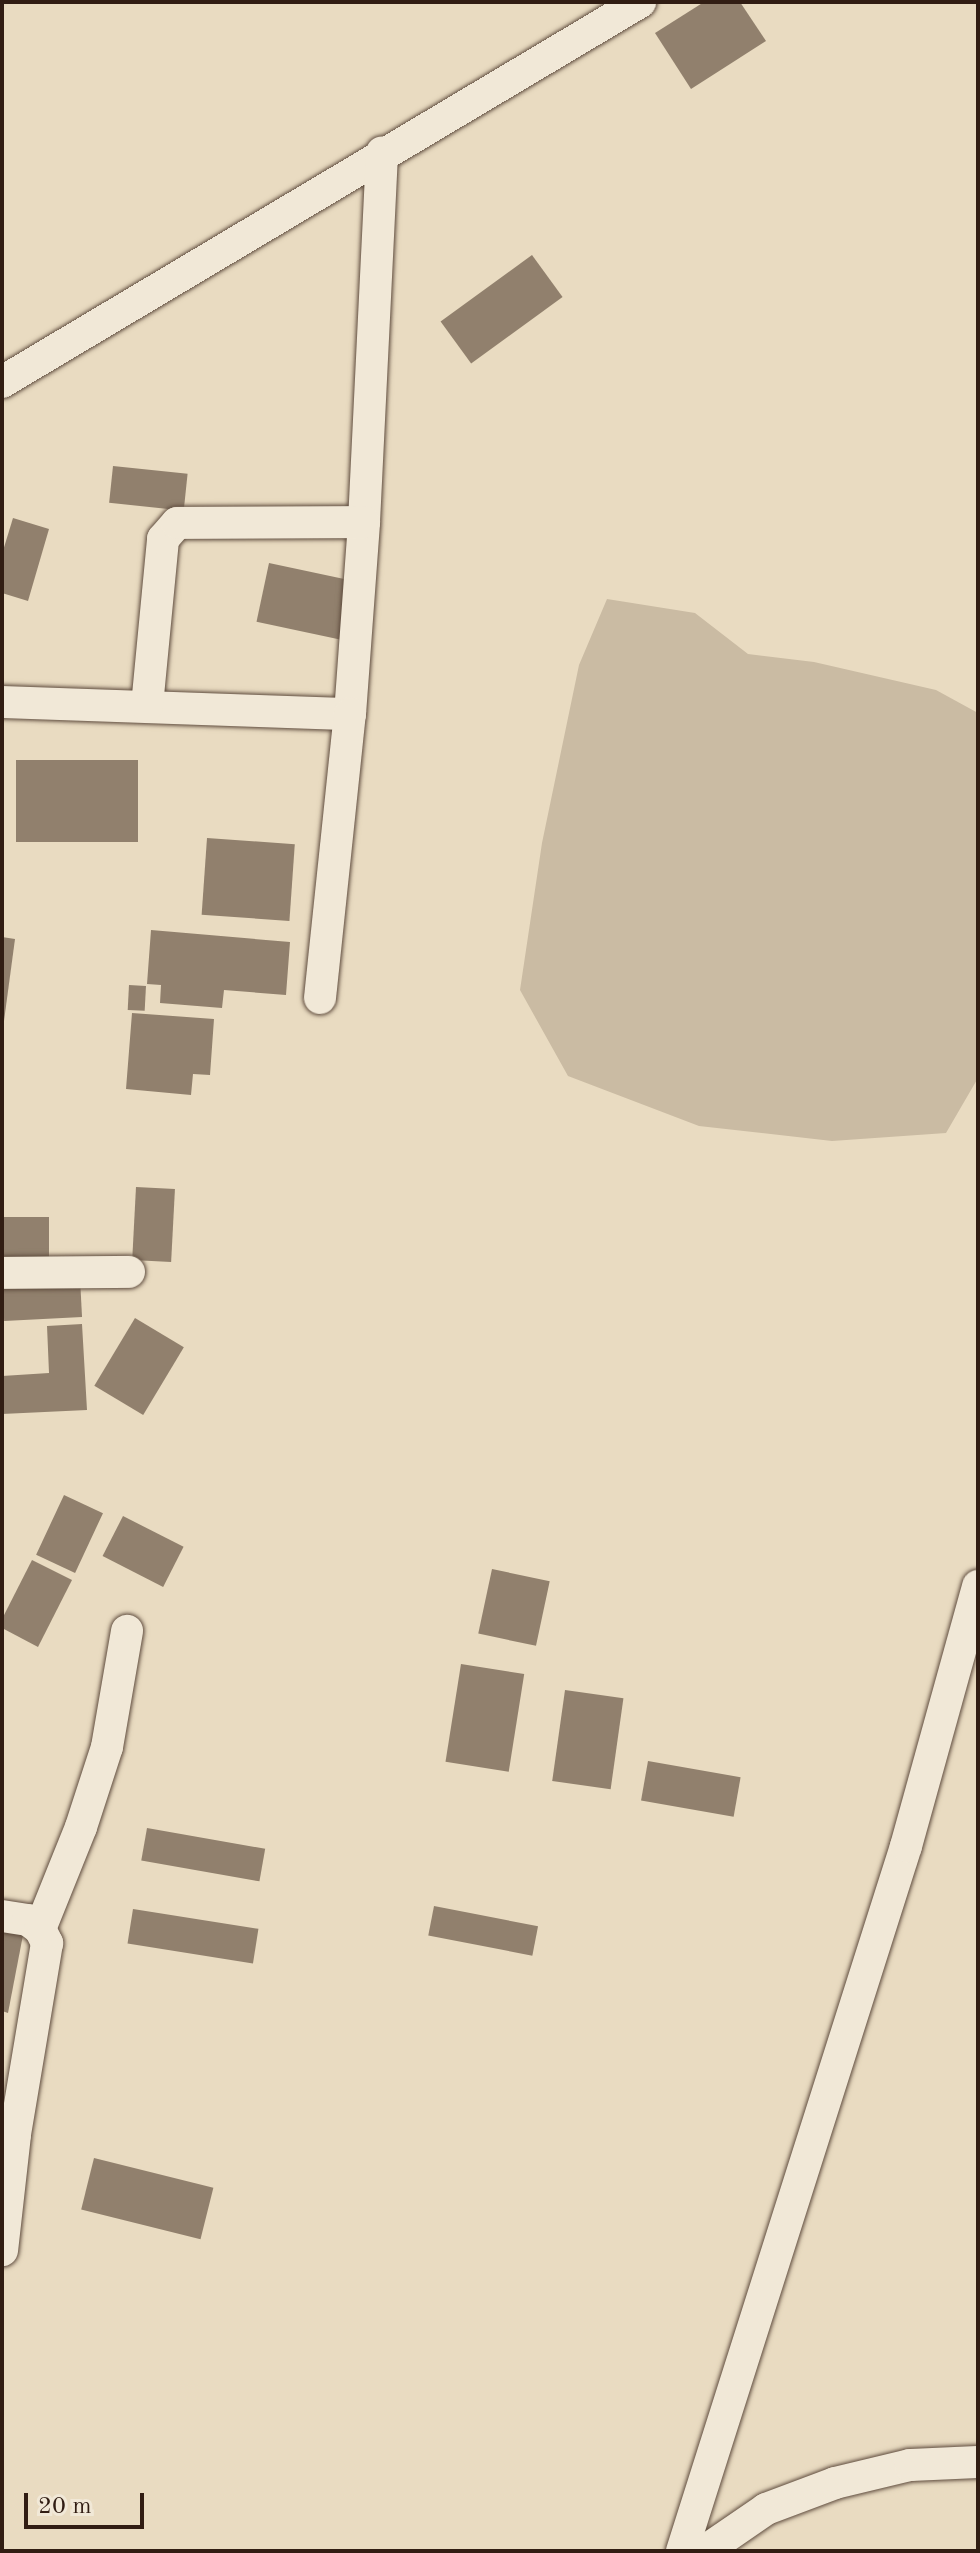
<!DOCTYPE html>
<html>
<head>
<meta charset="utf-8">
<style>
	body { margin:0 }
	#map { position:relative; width:980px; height:2553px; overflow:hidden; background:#e9dbc1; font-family:"Old Standard TT",serif }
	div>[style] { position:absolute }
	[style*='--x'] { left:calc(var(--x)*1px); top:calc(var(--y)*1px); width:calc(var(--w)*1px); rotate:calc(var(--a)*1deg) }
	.green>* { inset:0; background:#cabba3 }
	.building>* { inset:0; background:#91806d; transform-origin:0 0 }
	.roads { filter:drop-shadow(0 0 2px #5f4c3e) drop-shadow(0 0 2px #5f4c3e) }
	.street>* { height:32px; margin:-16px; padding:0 16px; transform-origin:16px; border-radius:16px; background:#f1e8d7 }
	span { translate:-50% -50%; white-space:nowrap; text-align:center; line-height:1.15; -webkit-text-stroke:6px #f1e8d7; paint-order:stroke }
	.frame { position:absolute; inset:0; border:4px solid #311d13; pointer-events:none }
	.scale { position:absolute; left:24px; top:2493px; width:120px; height:36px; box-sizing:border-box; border:4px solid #311d13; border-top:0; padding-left:10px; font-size:24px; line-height:28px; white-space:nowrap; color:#311d13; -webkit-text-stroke:6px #f1e8d7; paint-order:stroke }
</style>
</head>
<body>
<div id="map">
	<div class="green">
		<i style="clip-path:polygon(607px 599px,695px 613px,748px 654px,814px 662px,936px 690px,978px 713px,978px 1078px,946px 1133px,832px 1141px,699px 1126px,568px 1076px,520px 990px,542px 843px,579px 665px)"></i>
	</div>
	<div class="building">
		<i style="clip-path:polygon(704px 2px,740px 2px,766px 41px,691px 89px,655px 33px)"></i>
		<i style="left:532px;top:255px;width:52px;height:113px;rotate:54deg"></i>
		<i style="left:113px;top:466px;width:75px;height:37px;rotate:6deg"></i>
		<i style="clip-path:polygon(13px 518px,49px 529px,28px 601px,2px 593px,2px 554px)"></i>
		<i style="left:269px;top:563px;width:90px;height:60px;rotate:12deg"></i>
		<i style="left:16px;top:760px;width:122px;height:82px"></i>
		<i style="left:207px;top:838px;width:88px;height:77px;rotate:4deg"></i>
		<i style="clip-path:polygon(151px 930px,290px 942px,286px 995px,224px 990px,222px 1008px,160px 1003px,161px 985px,147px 984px)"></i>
		<i style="clip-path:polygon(2px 937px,15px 939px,4px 1021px,2px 1021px)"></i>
		<i style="left:129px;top:985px;width:17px;height:25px;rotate:3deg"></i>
		<i style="clip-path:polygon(132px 1013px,214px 1019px,210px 1075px,193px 1074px,191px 1095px,126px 1089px)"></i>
		<i style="left:136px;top:1187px;width:39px;height:73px;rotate:3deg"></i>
		<i style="left:2px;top:1217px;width:47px;height:46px"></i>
		<i style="left:80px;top:1278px;width:39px;height:78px;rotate:87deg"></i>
		<i style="left:135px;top:1318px;width:57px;height:79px;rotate:31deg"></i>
		<i style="clip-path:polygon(82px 1324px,87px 1410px,2px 1414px,2px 1376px,49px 1373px,47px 1326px)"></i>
		<i style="left:64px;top:1495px;width:43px;height:66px;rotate:25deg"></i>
		<i style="left:123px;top:1516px;width:68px;height:45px;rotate:27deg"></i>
		<i style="clip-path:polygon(32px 1560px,72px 1580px,38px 1647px,2px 1628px,2px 1619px)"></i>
		<i style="left:492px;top:1569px;width:59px;height:66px;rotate:12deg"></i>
		<i style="left:461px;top:1664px;width:64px;height:99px;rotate:9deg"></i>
		<i style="left:565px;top:1690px;width:59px;height:92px;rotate:8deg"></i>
		<i style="left:648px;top:1761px;width:94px;height:40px;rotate:10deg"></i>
		<i style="left:147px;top:1828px;width:120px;height:33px;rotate:10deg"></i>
		<i style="left:434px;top:1906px;width:106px;height:30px;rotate:11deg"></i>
		<i style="left:133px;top:1909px;width:127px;height:35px;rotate:9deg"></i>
		<i style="clip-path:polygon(2px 1931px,23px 1935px,8px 2013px,2px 2011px)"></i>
		<i style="left:94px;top:2158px;width:123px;height:53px;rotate:14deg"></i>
	</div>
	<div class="roads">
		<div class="street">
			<i style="--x:2;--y:382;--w:743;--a:-30.78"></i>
			<i style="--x:2;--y:702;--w:348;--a:2"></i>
			<i style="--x:350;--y:714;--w:193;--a:-85.8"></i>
			<i style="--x:364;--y:522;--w:370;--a:-87.2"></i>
			<i style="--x:147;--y:706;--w:168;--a:-84.5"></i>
			<i style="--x:163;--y:539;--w:21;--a:-49"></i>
			<i style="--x:177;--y:523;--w:187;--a:-0.3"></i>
			<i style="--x:320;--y:998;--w:286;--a:-84"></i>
			<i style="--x:2;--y:1273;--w:127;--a:-0.5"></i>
			<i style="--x:2;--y:1916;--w:26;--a:9"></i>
			<i style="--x:28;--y:1920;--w:15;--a:37"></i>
			<i style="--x:40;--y:1929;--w:16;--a:63"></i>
			<i style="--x:47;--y:1943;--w:195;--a:99.5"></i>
			<i style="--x:15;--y:2135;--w:116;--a:96.4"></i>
			<i style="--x:40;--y:1929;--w:110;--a:-68.1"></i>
			<i style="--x:81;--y:1827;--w:84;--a:-72"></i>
			<i style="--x:107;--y:1747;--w:118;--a:-80.2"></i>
			<i style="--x:682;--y:2551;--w:740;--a:-72.37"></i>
			<i style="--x:906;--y:1846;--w:270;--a:-74.5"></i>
			<i style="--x:705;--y:2551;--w:74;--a:-34.5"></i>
			<i style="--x:766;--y:2509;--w:74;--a:-20.6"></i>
			<i style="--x:835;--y:2483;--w:77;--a:-13.5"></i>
			<i style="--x:910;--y:2465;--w:68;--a:-2.5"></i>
		</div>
	</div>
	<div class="frame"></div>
	<div class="scale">20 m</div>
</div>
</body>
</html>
